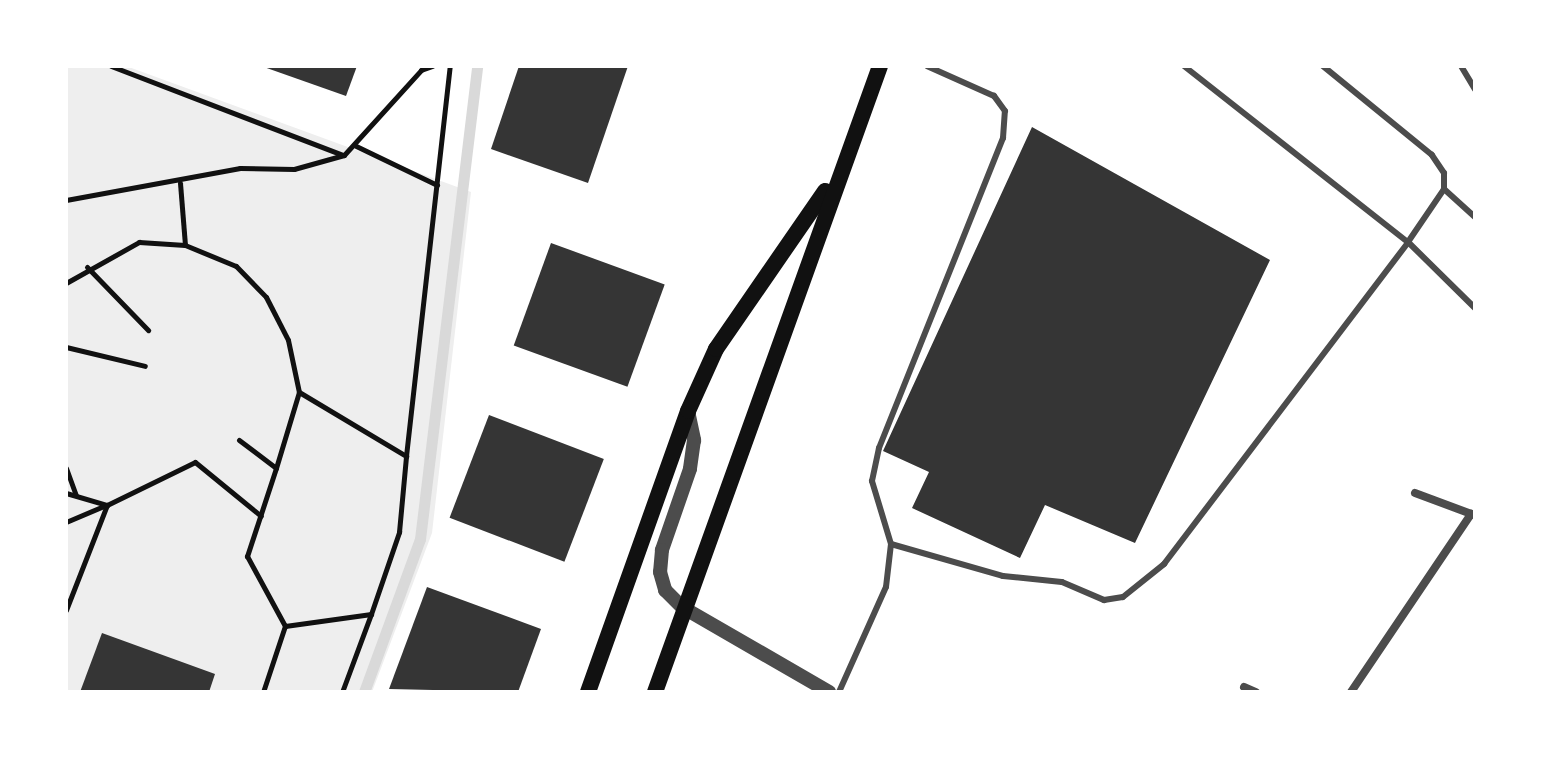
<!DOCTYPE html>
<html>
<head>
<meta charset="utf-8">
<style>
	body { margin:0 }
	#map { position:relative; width:1541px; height:758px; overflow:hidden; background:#fff; font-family:Signika,sans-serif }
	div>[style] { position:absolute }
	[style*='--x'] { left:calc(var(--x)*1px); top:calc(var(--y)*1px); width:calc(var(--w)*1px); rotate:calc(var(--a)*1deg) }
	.green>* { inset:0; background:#eee }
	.stream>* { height:11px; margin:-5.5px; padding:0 5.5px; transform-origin:5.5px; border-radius:5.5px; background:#d9d9d9 }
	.building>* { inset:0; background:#353535; transform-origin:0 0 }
	.path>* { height:5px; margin:-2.5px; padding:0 2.5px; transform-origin:2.5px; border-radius:2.5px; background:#111 }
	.service>* { height:6px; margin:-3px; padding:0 3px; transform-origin:3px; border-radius:3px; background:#4c4c4c }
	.minor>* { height:8px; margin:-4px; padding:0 4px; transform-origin:4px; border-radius:4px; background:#4c4c4c }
	.tertiary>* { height:14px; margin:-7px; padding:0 7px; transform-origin:7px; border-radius:7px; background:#4c4c4c }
	.secondary>* { height:16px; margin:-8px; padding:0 8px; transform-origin:8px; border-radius:8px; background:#111 }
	span { translate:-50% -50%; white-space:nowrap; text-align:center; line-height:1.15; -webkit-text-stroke:8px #fff; paint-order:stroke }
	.frame { position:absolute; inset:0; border:68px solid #fff; pointer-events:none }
</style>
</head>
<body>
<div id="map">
	<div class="green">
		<i style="clip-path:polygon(66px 66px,126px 66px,471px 192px,432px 533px,372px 692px,66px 692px)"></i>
	</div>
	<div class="stream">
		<i style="--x:364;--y:692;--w:163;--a:-69.9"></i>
		<i style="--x:420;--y:539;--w:476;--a:-83.1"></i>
	</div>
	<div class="building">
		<i style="clip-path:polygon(261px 66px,357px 66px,346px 96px)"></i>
		<i style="clip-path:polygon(519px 66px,628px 66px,588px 183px,491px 149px)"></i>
		<i style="clip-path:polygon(1032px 127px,1270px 260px,1135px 543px,1045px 505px,1020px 558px,912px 508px,929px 472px,883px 451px)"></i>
		<i style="left:551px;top:243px;width:121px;height:109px;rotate:20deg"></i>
		<i style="left:489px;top:415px;width:123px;height:110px;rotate:21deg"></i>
		<i style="clip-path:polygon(427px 587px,541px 629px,518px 692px,389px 689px)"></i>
		<i style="clip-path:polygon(102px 633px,215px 674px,209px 692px,80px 692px)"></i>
	</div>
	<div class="path">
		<i style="--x:111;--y:66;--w:248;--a:21"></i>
		<i style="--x:356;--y:146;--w:90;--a:25.7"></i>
		<i style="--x:180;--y:183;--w:62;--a:85.4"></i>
		<i style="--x:66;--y:200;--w:177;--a:-10.4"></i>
		<i style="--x:240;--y:168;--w:54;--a:1.1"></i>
		<i style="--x:294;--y:169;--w:52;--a:-15.6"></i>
		<i style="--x:344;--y:155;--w:115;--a:-47.8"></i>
		<i style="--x:421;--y:70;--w:12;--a:-20"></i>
		<i style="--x:87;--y:267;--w:88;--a:45.9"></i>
		<i style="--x:66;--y:283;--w:84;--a:-29.3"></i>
		<i style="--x:139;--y:242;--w:46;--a:3.7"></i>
		<i style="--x:185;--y:245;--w:55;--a:22.4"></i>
		<i style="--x:236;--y:266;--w:43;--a:45.9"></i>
		<i style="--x:266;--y:297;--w:48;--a:62.9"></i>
		<i style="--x:288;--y:340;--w:53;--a:78.1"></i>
		<i style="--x:66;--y:347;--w:81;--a:13.5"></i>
		<i style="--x:239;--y:440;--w:46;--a:37.1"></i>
		<i style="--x:276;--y:468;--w:79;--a:-73.2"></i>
		<i style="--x:299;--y:392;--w:125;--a:30.9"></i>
		<i style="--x:406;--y:456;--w:392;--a:-83.6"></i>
		<i style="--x:66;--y:468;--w:29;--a:70"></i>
		<i style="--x:276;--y:468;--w:93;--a:108.2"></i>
		<i style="--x:247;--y:556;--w:80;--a:61.5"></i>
		<i style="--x:285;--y:626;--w:87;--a:-7.9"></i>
		<i style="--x:371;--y:614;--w:87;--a:-71.1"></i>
		<i style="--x:399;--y:532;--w:76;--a:-84.7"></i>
		<i style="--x:66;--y:493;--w:43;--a:16.3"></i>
		<i style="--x:66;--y:522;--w:43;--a:-23"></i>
		<i style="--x:66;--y:610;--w:113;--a:-68.7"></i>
		<i style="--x:107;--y:505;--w:98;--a:-26"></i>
		<i style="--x:195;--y:462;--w:85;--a:39.3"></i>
		<i style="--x:263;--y:692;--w:70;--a:-71.6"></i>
		<i style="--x:342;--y:692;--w:83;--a:-69.6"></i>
	</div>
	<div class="service">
		<i style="--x:1184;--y:66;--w:285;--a:38.2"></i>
		<i style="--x:1408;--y:242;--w:64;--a:-55.8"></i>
		<i style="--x:1444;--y:189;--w:16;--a:-90"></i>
		<i style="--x:1444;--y:173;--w:22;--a:-124"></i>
		<i style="--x:1432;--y:155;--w:141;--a:-140.8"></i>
		<i style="--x:1461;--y:66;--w:27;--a:59"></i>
		<i style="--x:1444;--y:189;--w:42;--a:42.1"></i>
		<i style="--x:891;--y:544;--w:116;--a:15.9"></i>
		<i style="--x:1003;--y:576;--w:59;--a:5.8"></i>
		<i style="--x:1062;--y:582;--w:46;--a:23.2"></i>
		<i style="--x:1104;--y:600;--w:19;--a:-9"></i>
		<i style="--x:1123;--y:597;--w:53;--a:-38.8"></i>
		<i style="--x:1164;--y:564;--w:404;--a:-52.8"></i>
		<i style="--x:1408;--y:242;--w:94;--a:44.6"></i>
		<i style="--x:839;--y:692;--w:115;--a:-65.9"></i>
		<i style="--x:886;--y:587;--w:43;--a:-83.4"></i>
		<i style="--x:891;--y:544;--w:66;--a:-106.8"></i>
		<i style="--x:872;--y:481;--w:34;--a:-78"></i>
		<i style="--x:879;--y:448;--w:334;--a:-68.2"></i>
		<i style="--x:1003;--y:138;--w:27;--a:-86"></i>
		<i style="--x:1005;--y:111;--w:19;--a:-126"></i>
		<i style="--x:994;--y:96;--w:73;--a:-155.9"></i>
	</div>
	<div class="minor">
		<i style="--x:1415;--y:493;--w:63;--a:20.4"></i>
		<i style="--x:1244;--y:687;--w:13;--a:23"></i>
		<i style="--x:1351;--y:692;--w:215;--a:-56"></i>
	</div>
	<div class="tertiary">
		<i style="--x:688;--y:411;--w:30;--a:78"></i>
		<i style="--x:694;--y:440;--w:29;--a:98"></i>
		<i style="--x:690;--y:469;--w:86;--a:109.1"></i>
		<i style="--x:662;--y:550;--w:22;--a:95"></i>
		<i style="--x:660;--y:572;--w:19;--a:74"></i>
		<i style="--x:665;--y:590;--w:24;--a:45"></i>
		<i style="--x:682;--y:607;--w:170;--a:30"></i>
	</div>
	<div class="secondary">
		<i style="--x:588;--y:692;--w:298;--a:-70.4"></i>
		<i style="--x:688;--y:411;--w:68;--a:-65.7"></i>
		<i style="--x:716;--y:349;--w:192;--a:-55.4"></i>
		<i style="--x:655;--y:692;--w:665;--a:-70.23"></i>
	</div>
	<div class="frame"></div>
</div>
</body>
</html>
